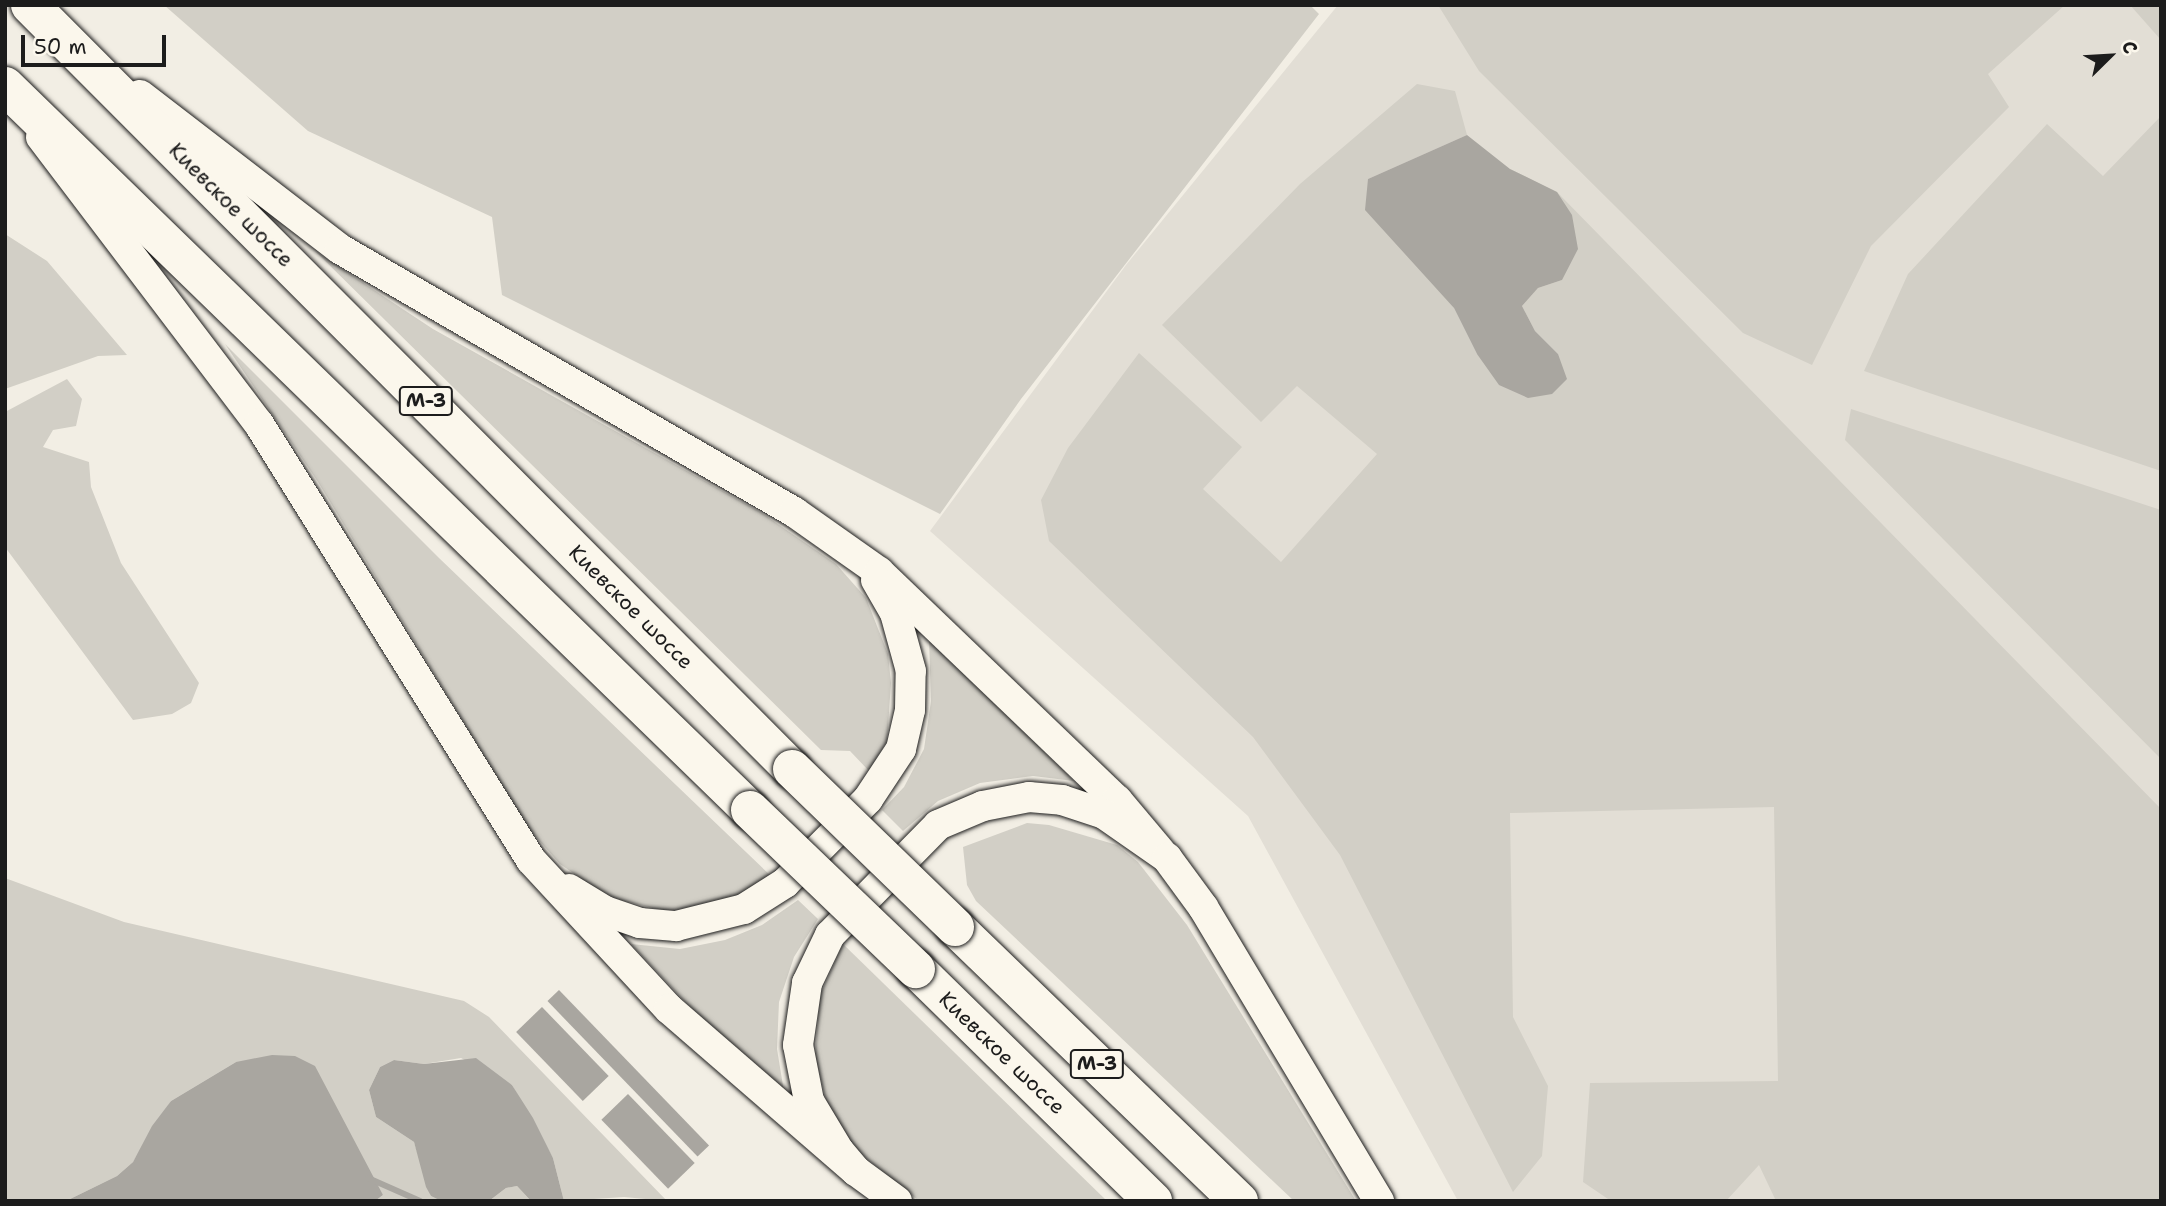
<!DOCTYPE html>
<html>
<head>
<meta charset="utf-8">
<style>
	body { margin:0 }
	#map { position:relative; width:2166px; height:1206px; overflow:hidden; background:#f2eee4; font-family:"Shantell Sans",sans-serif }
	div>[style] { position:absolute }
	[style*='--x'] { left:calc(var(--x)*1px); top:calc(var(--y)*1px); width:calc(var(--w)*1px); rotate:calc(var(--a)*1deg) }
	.built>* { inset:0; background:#e2ded5 }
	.green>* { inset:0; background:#d2cfc6 }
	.water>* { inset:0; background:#a9a6a0; transform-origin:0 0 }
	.stream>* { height:6px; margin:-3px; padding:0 3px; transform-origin:3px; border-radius:3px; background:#a9a6a0 }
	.roads { filter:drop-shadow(0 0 2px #1c1c1c) drop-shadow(0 0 2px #1c1c1c) }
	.tertiary>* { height:30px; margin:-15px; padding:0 15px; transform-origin:15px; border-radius:15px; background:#fbf7ec }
	.trunk>* { height:38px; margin:-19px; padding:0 19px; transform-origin:19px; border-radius:19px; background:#fbf7ec }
	.bridges { filter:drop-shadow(0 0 2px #1c1c1c) drop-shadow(0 0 2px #1c1c1c) }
	.trunk-bridge>* { height:38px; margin:-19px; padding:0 19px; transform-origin:19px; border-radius:19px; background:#fbf7ec }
	span { translate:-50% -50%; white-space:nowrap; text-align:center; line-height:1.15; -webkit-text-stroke:5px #fbf7ec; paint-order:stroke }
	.shield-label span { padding:2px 5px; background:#fbf7ec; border:2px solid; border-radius:5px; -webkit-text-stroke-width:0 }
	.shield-label { font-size:19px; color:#1c1c1c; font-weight:700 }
	.street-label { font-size:21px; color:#1c1c1c }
	.frame { position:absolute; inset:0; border:7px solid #1c1c1c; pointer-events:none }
	.north { position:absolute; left:2075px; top:21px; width:70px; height:70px; -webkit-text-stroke:5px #fbf7ec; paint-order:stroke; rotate:66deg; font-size:19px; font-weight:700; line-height:28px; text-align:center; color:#1c1c1c }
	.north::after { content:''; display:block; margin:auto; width:24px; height:32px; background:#1c1c1c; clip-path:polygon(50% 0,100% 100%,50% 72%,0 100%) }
	.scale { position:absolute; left:21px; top:35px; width:145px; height:32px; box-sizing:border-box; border:4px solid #1c1c1c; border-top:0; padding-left:9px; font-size:21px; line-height:24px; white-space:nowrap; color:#1c1c1c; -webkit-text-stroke:5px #fbf7ec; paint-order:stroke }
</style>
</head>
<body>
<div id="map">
	<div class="built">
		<i style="clip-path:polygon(1338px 5px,2161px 5px,2161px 1201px,1458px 1201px,1248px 816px,930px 531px,1126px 265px)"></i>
	</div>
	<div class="green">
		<i style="clip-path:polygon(164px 5px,1310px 5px,1319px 14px,1021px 399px,940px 514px,502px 295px,492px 217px,308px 131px)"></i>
		<i style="clip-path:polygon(1438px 5px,2065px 5px,1988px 74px,2009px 107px,1871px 246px,1812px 365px,1743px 333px,1479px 71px)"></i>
		<i style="clip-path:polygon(2130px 5px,2161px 5px,2161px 40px)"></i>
		<i style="clip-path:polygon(1417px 84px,1455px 91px,1467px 135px,1368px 179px,1454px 308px,1477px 354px,1558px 354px,1535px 331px,1522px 306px,1538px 288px,1562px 280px,1510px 169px,1557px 192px,2161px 809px,2161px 1201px,1776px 1201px,1759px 1165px,1726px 1201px,1611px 1201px,1583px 1182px,1590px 1083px,1778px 1081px,1774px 807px,1510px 813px,1513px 1017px,1548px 1086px,1542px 1156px,1513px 1192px,1340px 855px,1253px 737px,1049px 541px,1041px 500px,1068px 448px,1139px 353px,1242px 447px,1203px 489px,1281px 562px,1377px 454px,1297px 386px,1261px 422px,1162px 325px,1300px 184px)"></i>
		<i style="clip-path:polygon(2161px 116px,2161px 471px,1864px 371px,1908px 274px,2047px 124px,2103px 176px)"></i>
		<i style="clip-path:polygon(5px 234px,47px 261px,127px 355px,98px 356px,5px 389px)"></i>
		<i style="clip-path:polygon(315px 251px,433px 329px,760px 512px,836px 564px,866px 598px,888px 654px,891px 683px,887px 741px,869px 771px,850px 751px,821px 750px)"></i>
		<i style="clip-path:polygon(225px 344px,439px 558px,772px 877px,743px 895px,680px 910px,661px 910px,608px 897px,560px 864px,528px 828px,318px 482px)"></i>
		<i style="clip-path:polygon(67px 379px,82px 399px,76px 426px,53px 430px,43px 447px,89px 462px,91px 487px,121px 563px,199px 683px,191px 703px,172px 714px,133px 720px,5px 547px,5px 412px)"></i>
		<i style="clip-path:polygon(1851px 409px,2161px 510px,2161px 759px,1845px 440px)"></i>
		<i style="clip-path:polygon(929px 639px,1074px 781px,1033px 776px,980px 783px,938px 801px,903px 831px,882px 810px,904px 787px,924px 749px,931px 701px)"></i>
		<i style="clip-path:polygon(1027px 823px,1049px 825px,1117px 845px,1138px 862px,1187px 925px,1356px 1201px,1294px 1201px,976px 901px,967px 885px,963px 847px)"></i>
		<i style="clip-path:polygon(5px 878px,124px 922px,464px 1001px,489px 1017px,667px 1201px,624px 1197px,564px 1201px,553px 1158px,512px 1085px,461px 1058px,424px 1064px,394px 1060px,380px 1067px,369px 1090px,376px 1117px,414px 1142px,431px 1196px,441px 1201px,375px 1201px,383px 1195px,236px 1062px,171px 1101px,133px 1162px,117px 1176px,66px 1201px,5px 1201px)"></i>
		<i style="clip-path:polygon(798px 900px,818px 919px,794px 957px,779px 1002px,777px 1049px,784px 1092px,738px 1058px,631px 944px,680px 949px,725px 940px,762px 925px)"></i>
		<i style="clip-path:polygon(843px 944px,1107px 1201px,919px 1201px,855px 1149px,828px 1107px,815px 1057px,820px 995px)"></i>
		<i style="clip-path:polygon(517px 1186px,531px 1201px,489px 1201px,506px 1188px)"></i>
	</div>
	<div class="water">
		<i style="clip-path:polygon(1467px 135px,1510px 169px,1557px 192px,1572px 215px,1578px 249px,1562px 280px,1538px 288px,1522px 306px,1535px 331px,1558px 354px,1567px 379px,1552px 394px,1528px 398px,1499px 385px,1477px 354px,1454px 308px,1365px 210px,1368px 179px)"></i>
		<i style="left:559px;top:990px;width:216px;height:16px;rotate:46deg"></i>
		<i style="left:542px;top:1007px;width:96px;height:36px;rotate:46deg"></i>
		<i style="clip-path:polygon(272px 1055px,295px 1056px,315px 1066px,383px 1195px,375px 1201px,66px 1201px,117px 1176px,133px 1162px,152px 1126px,171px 1101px,236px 1062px)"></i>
		<i style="clip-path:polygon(476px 1058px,512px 1085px,533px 1118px,553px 1158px,564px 1201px,531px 1201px,517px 1186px,506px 1188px,489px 1201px,441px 1201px,431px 1196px,426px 1187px,414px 1142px,376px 1117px,369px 1090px,380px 1067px,394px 1060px,424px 1064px)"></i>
		<i style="left:628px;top:1094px;width:96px;height:37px;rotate:46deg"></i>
	</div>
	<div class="stream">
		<i style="--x:368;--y:1178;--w:57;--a:23.9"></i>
	</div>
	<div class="roads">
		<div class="tertiary">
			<i style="--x:140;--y:95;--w:252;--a:37.6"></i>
			<i style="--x:340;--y:249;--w:525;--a:30.08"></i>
			<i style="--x:794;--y:512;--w:104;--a:35.2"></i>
			<i style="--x:879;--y:572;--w:330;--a:43.8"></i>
			<i style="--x:1117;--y:800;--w:67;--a:49.9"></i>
			<i style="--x:41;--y:137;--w:360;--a:52.8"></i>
			<i style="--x:259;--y:424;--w:514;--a:58.04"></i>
			<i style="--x:531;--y:860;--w:203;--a:47.2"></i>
			<i style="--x:669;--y:1009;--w:247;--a:40.9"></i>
			<i style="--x:569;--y:889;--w:42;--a:31.4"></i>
			<i style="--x:605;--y:911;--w:37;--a:19"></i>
			<i style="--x:640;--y:923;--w:36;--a:5"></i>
			<i style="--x:676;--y:926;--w:70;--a:-14"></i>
			<i style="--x:744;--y:909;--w:49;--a:-32.4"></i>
			<i style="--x:785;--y:883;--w:118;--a:-45.3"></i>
			<i style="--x:868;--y:799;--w:60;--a:-56.6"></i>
			<i style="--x:901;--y:749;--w:40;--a:-77"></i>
			<i style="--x:910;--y:710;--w:39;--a:-89"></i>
			<i style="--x:911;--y:671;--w:60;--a:-105.4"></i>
			<i style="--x:895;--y:613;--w:38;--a:-120"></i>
			<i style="--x:897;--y:1201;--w:51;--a:-143.8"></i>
			<i style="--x:856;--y:1171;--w:26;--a:-130"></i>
			<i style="--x:839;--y:1151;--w:58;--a:-121"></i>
			<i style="--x:809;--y:1101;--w:57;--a:-101.1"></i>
			<i style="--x:798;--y:1045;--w:63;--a:-81.7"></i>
			<i style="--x:807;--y:983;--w:53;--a:-64.4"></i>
			<i style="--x:830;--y:935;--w:154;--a:-45.5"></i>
			<i style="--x:938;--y:825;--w:49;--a:-22.9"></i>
			<i style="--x:983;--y:806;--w:47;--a:-11.1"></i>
			<i style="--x:1029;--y:797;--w:33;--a:5"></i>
			<i style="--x:1062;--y:800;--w:44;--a:18.4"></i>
			<i style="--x:1104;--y:814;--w:77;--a:34.9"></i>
			<i style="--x:1167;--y:858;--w:61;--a:53.7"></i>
			<i style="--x:1203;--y:907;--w:343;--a:59.1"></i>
		</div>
		<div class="trunk">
			<i style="--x:30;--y:5;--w:1079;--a:45.08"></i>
			<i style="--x:5;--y:86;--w:1039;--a:44.18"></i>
			<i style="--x:955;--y:927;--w:395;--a:44"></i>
			<i style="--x:916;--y:969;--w:332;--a:44.4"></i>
		</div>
	</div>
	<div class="bridges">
		<div class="trunk-bridge">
			<i style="--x:792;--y:769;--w:227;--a:44.1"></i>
			<i style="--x:750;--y:810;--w:230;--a:43.8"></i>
		</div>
	</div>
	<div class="shield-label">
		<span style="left:426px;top:401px">М-3</span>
		<span style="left:1097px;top:1064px">М-3</span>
	</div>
	<div class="street-label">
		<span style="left:231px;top:205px;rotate:45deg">Киевское шоссе</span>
		<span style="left:631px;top:607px;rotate:45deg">Киевское шоссе</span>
		<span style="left:1002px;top:1053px;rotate:44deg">Киевское шоссе</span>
	</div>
	<div class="frame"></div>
	<div class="north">С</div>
	<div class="scale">50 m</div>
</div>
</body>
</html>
